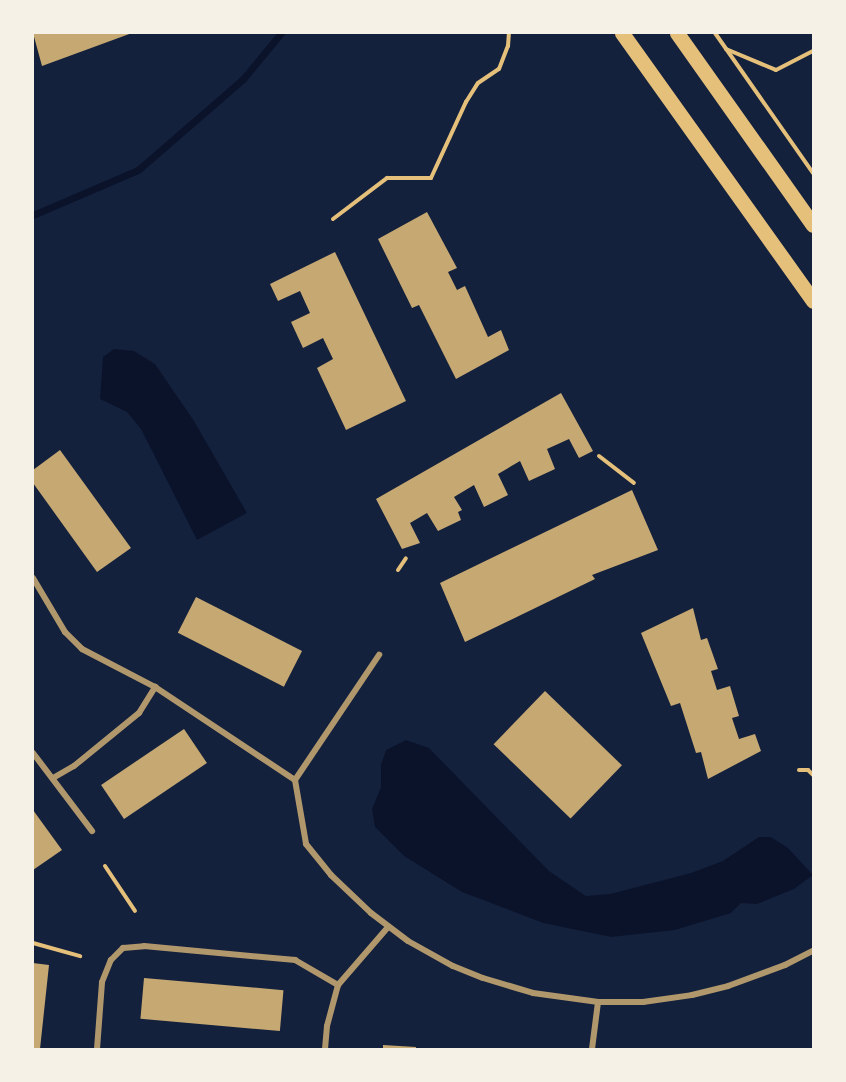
<!DOCTYPE html>
<html>
<head>
<meta charset="utf-8">
<style>
	body { margin:0 }
	#map { position:relative; width:846px; height:1082px; overflow:hidden; background:#14213d; font-family:Commissioner,sans-serif }
	div>[style] { position:absolute }
	[style*='--x'] { left:calc(var(--x)*1px); top:calc(var(--y)*1px); width:calc(var(--w)*1px); rotate:calc(var(--a)*1deg) }
	.water>* { inset:0; background:#0b132b }
	.stream>* { height:7px; margin:-3.5px; padding:0 3.5px; transform-origin:3.5px; border-radius:3.5px; background:#0b132b }
	.building>* { inset:0; background:#c6a872; transform-origin:0 0 }
	.path>* { height:4px; margin:-2px; padding:0 2px; transform-origin:2px; border-radius:2px; background:#e5c07b }
	.minor>* { height:6px; margin:-3px; padding:0 3px; transform-origin:3px; border-radius:3px; background:#b1986c }
	.primary>* { height:15px; margin:-7.5px; padding:0 7.5px; transform-origin:7.5px; border-radius:7.5px; background:#e5c07b }
	span { translate:-50% -50%; white-space:nowrap; text-align:center; line-height:1.15; -webkit-text-stroke:4.5px #f6f1e7; paint-order:stroke }
	.frame { position:absolute; inset:0; border:34px solid #f6f1e7; pointer-events:none }
</style>
</head>
<body>
<div id="map">
	<div class="water">
		<i style="clip-path:polygon(114px 349px,134px 351px,155px 364px,194px 421px,247px 513px,197px 540px,141px 429px,127px 412px,100px 399px,103px 357px)"></i>
		<i style="clip-path:polygon(406px 740px,429px 748px,549px 871px,586px 896px,610px 894px,691px 873px,723px 861px,759px 837px,771px 837px,788px 848px,813px 875px,794px 889px,757px 904px,741px 903px,731px 913px,675px 930px,611px 937px,543px 923px,462px 892px,404px 856px,375px 827px,372px 809px,381px 787px,381px 765px,386px 750px)"></i>
	</div>
	<div class="stream">
		<i style="--x:33;--y:215;--w:114;--a:-23.2"></i>
		<i style="--x:138;--y:170;--w:139;--a:-40.9"></i>
		<i style="--x:243;--y:79;--w:60;--a:-50.4"></i>
	</div>
	<div class="building">
		<i style="clip-path:polygon(33px 33px,132px 33px,42px 66px)"></i>
		<i style="clip-path:polygon(427px 212px,457px 268px,448px 272px,457px 290px,465px 286px,488px 337px,501px 330px,509px 350px,456px 379px,419px 305px,412px 308px,378px 239px)"></i>
		<i style="clip-path:polygon(335px 252px,406px 401px,346px 430px,317px 368px,333px 359px,323px 338px,303px 348px,291px 322px,310px 313px,300px 291px,278px 301px,270px 284px)"></i>
		<i style="clip-path:polygon(561px 393px,593px 451px,579px 458px,569px 439px,547px 449px,555px 469px,529px 481px,520px 461px,498px 474px,508px 495px,484px 507px,474px 485px,454px 497px,462px 510px,458px 512px,461px 520px,438px 531px,427px 513px,410px 523px,420px 543px,402px 549px,376px 499px)"></i>
		<i style="clip-path:polygon(60px 450px,131px 548px,97px 572px,33px 483px,33px 470px)"></i>
		<i style="clip-path:polygon(632px 490px,658px 550px,592px 575px,595px 579px,465px 642px,440px 583px)"></i>
		<i style="left:196px;top:597px;width:119px;height:40px;rotate:27deg"></i>
		<i style="clip-path:polygon(693px 608px,701px 640px,707px 638px,718px 669px,711px 671px,717px 690px,730px 686px,739px 716px,732px 718px,739px 739px,755px 734px,761px 751px,708px 779px,701px 752px,696px 753px,680px 703px,671px 706px,641px 633px)"></i>
		<i style="left:545px;top:691px;width:107px;height:74px;rotate:44deg"></i>
		<i style="left:184px;top:729px;width:41px;height:100px;rotate:56deg"></i>
		<i style="clip-path:polygon(33px 810px,62px 850px,33px 870px)"></i>
		<i style="clip-path:polygon(33px 963px,49px 965px,40px 1049px,33px 1049px)"></i>
		<i style="left:144px;top:978px;width:140px;height:41px;rotate:5deg"></i>
		<i style="clip-path:polygon(383px 1045px,416px 1047px,416px 1049px,383px 1049px)"></i>
	</div>
	<div class="path">
		<i style="--x:715;--y:33;--w:171;--a:55"></i>
		<i style="--x:726;--y:49;--w:54;--a:22.8"></i>
		<i style="--x:776;--y:70;--w:42;--a:-27.2"></i>
		<i style="--x:333;--y:219;--w:68;--a:-37.2"></i>
		<i style="--x:387;--y:178;--w:44;--a:0"></i>
		<i style="--x:431;--y:178;--w:84;--a:-65.3"></i>
		<i style="--x:466;--y:102;--w:22;--a:-58"></i>
		<i style="--x:478;--y:83;--w:25;--a:-34"></i>
		<i style="--x:499;--y:69;--w:25;--a:-69"></i>
		<i style="--x:508;--y:46;--w:13;--a:-86"></i>
		<i style="--x:599;--y:456;--w:44;--a:37.6"></i>
		<i style="--x:398;--y:570;--w:14;--a:-56"></i>
		<i style="--x:799;--y:770;--w:9;--a:0"></i>
		<i style="--x:808;--y:770;--w:7;--a:45"></i>
		<i style="--x:105;--y:866;--w:54;--a:56.3"></i>
		<i style="--x:33;--y:943;--w:49;--a:15.5"></i>
	</div>
	<div class="minor">
		<i style="--x:33;--y:578;--w:63;--a:59.3"></i>
		<i style="--x:65;--y:632;--w:24;--a:45"></i>
		<i style="--x:82;--y:649;--w:82;--a:27.5"></i>
		<i style="--x:155;--y:687;--w:168;--a:33.6"></i>
		<i style="--x:33;--y:753;--w:98;--a:52.9"></i>
		<i style="--x:53;--y:778;--w:24;--a:-30"></i>
		<i style="--x:74;--y:766;--w:84;--a:-39.2"></i>
		<i style="--x:139;--y:713;--w:31;--a:-58"></i>
		<i style="--x:295;--y:780;--w:65;--a:80.2"></i>
		<i style="--x:306;--y:844;--w:40;--a:51"></i>
		<i style="--x:331;--y:875;--w:55;--a:43.5"></i>
		<i style="--x:371;--y:913;--w:46;--a:37.1"></i>
		<i style="--x:408;--y:941;--w:51;--a:29.1"></i>
		<i style="--x:453;--y:966;--w:32;--a:22"></i>
		<i style="--x:483;--y:978;--w:52;--a:16.7"></i>
		<i style="--x:533;--y:993;--w:66;--a:7.9"></i>
		<i style="--x:598;--y:1002;--w:45;--a:0"></i>
		<i style="--x:643;--y:1002;--w:49;--a:-8.1"></i>
		<i style="--x:692;--y:995;--w:37;--a:-14"></i>
		<i style="--x:728;--y:986;--w:61;--a:-20.2"></i>
		<i style="--x:785;--y:965;--w:31;--a:-27"></i>
		<i style="--x:295;--y:780;--w:151;--a:-56.1"></i>
		<i style="--x:97;--y:1049;--w:67;--a:-85.7"></i>
		<i style="--x:102;--y:982;--w:24;--a:-68"></i>
		<i style="--x:111;--y:960;--w:17;--a:-45"></i>
		<i style="--x:123;--y:948;--w:21;--a:-5"></i>
		<i style="--x:144;--y:946;--w:152;--a:5.3"></i>
		<i style="--x:295;--y:960;--w:50;--a:30.2"></i>
		<i style="--x:325;--y:1049;--w:23;--a:-85"></i>
		<i style="--x:327;--y:1026;--w:42;--a:-75"></i>
		<i style="--x:338;--y:985;--w:77;--a:-49.2"></i>
		<i style="--x:592;--y:1049;--w:47;--a:-82.7"></i>
	</div>
	<div class="primary">
		<i style="--x:622;--y:33;--w:329;--a:54.5"></i>
		<i style="--x:677;--y:33;--w:235;--a:54.7"></i>
	</div>
	<div class="frame"></div>
</div>
</body>
</html>
